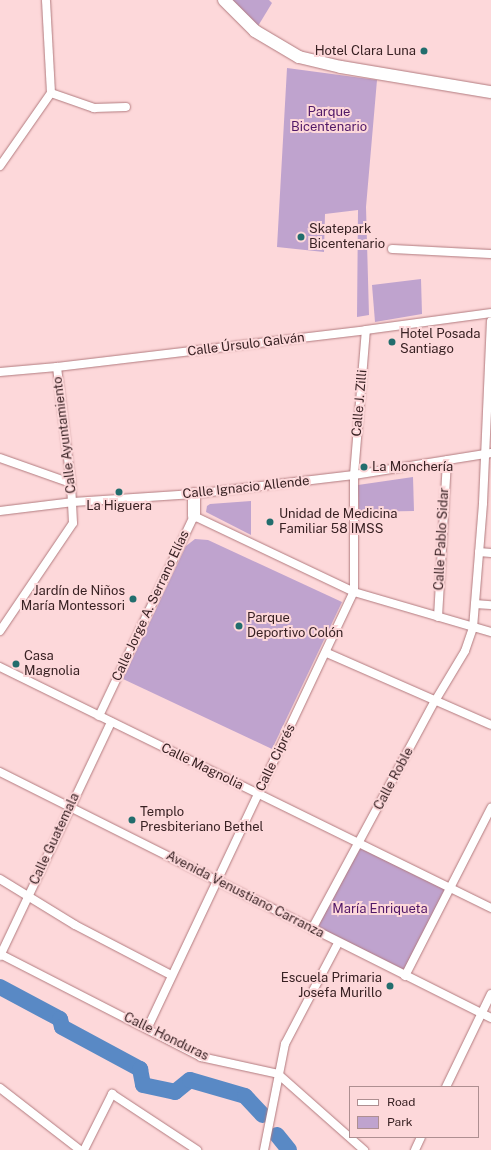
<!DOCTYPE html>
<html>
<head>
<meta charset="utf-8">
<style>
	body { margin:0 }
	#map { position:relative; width:491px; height:1150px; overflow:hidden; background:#fdd8da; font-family:"Public Sans",sans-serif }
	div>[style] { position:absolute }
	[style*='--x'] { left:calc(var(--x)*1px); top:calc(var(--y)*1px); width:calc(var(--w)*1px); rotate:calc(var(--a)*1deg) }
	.green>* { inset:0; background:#bfa3ce; transform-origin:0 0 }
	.river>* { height:16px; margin:-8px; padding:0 8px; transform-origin:8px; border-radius:8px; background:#5989c5 }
	.roads { filter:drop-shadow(0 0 1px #b27b7f) drop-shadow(0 0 1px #b27b7f) }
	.street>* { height:8px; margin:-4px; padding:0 4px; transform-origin:4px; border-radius:4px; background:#fff }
	.secondary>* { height:12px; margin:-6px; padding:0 6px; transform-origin:6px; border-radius:6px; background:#fff }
	.dots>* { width:11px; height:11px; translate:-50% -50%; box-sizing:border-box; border:2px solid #fdd8da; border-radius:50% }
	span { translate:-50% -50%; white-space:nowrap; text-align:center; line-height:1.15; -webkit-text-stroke:4px #fdd8da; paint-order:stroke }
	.poi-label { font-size:13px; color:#382123 }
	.right { translate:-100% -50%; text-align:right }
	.left { translate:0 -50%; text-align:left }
	.park-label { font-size:13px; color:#501867 }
	.street-label { font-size:13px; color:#382123 }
	.legend { position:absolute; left:349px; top:1086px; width:130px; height:52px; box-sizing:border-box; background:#fdd8da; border:1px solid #ae8f91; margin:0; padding:5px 7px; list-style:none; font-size:12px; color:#382123 }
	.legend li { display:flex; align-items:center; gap:8px; height:20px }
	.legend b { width:20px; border:1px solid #ae8f91 }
</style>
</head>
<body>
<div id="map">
	<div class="green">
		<i style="clip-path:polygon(224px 0,269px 0,272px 3px,255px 31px)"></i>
		<i style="clip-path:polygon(287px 68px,377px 80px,366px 207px,369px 315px,357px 317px,358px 210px,325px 214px,324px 252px,277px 247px)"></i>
		<i style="clip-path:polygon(421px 279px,422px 314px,375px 322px,372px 285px)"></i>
		<i style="clip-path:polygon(413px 477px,414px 511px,359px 512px,358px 485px)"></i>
		<i style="clip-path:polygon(251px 501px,251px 535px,206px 512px,207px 506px,210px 504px)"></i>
		<i style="clip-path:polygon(195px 539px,208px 540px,342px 602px,272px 749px,123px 679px,186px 546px)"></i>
		<i style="left:359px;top:843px;width:102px;height:98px;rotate:26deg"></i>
	</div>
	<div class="river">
		<i style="--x:0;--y:987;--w:68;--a:28.1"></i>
		<i style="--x:60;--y:1019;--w:8;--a:76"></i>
		<i style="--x:62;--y:1027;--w:89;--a:28.3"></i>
		<i style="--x:140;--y:1069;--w:16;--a:79"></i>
		<i style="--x:143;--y:1085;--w:33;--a:12"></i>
		<i style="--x:175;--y:1092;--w:19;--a:-39"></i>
		<i style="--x:190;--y:1080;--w:57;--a:16.2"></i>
		<i style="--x:245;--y:1096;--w:26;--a:47"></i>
		<i style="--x:277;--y:1135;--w:19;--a:51"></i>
	</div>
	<div class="roads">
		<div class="street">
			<i style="--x:51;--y:93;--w:46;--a:19.2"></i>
			<i style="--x:94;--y:108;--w:32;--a:-2"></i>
			<i style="--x:0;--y:166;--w:89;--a:-55.1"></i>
			<i style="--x:51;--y:93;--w:93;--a:-93.1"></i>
			<i style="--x:392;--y:249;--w:99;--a:2.9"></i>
			<i style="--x:0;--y:372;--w:57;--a:-5"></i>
			<i style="--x:57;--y:367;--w:311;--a:-6.8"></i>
			<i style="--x:366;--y:330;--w:126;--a:-7.7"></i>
			<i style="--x:0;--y:458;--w:75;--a:19.4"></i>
			<i style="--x:0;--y:511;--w:74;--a:-7"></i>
			<i style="--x:73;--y:502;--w:121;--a:-3.8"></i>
			<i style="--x:194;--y:494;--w:161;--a:-6.8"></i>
			<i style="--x:354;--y:475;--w:139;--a:-9.1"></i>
			<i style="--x:479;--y:552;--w:12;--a:5"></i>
			<i style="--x:475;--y:604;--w:16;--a:4"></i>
			<i style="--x:438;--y:617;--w:157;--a:-86.7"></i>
			<i style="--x:0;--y:631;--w:130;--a:-55.9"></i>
			<i style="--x:73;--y:523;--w:40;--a:-92.9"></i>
			<i style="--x:71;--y:483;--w:117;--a:-96.9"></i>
			<i style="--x:327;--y:653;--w:179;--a:23.7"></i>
			<i style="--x:0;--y:667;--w:547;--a:26.14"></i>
			<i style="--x:99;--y:716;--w:221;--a:-64.6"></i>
			<i style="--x:194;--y:516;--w:177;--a:25.4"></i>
			<i style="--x:354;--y:592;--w:143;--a:16.3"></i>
			<i style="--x:0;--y:772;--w:549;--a:26.61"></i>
			<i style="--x:0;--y:879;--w:88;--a:31.5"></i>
			<i style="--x:75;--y:925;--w:108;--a:27.5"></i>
			<i style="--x:312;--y:929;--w:259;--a:-61.7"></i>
			<i style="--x:435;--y:701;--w:58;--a:-59"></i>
			<i style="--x:465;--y:651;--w:24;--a:-71"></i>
			<i style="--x:473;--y:628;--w:125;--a:-85.4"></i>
			<i style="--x:483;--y:503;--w:182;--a:-87.5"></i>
			<i style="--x:0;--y:954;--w:226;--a:27.1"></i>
			<i style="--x:201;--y:1057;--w:79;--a:12.4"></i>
			<i style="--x:278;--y:1074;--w:115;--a:41.5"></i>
			<i style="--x:0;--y:956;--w:259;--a:-64.6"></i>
			<i style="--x:405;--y:976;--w:189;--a:-62.9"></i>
			<i style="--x:147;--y:1029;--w:484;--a:-64.7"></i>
			<i style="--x:354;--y:592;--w:117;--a:-90"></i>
			<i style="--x:354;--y:475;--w:145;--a:-85.3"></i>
			<i style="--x:446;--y:1087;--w:103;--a:-64.2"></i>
			<i style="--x:0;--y:1088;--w:101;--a:37.8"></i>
			<i style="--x:84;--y:1150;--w:63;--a:-63.4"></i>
			<i style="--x:112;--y:1094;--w:102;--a:33.4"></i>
			<i style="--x:264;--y:1150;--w:108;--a:-78.8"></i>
			<i style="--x:285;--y:1044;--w:114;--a:-62.3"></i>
			<i style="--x:415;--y:1150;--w:14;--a:-65"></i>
		</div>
		<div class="secondary">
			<i style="--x:224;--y:0;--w:44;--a:45"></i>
			<i style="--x:255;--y:31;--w:51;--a:30.6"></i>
			<i style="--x:299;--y:57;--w:43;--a:13.4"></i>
			<i style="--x:341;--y:67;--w:152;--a:9.5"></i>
			<i style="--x:194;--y:516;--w:22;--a:-90"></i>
		</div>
	</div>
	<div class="dots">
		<i style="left:424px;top:51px;background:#226d6d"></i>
		<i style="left:301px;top:237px;background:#226d6d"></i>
		<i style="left:392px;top:342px;background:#226d6d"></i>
		<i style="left:364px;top:467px;background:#226d6d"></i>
		<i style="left:119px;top:492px;background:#226d6d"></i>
		<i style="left:270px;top:522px;background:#226d6d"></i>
		<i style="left:133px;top:599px;background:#226d6d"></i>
		<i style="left:239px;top:626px;background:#226d6d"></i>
		<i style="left:16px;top:664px;background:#226d6d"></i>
		<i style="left:132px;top:820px;background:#226d6d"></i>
		<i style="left:390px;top:986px;background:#226d6d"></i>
	</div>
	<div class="poi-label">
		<span class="right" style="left:416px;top:51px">Hotel Clara Luna</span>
		<span class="left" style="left:309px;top:237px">Skatepark<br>Bicentenario</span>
		<span class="left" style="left:400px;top:342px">Hotel Posada<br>Santiago</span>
		<span class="left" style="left:372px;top:467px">La Monchería</span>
		<span style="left:119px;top:506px">La Higuera</span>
		<span class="left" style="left:279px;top:522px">Unidad de Medicina<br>Familiar 58 IMSS</span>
		<span class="right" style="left:125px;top:599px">Jardín de Niños<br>María Montessori</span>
		<span class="left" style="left:247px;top:626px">Parque<br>Deportivo Colón</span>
		<span class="left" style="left:24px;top:664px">Casa<br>Magnolia</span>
		<span class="left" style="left:140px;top:820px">Templo<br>Presbiteriano Bethel</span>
		<span class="right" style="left:382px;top:986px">Escuela Primaria<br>Josefa Murillo</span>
	</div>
	<div class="park-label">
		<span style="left:329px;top:120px">Parque<br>Bicentenario</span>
		<span style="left:380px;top:909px">María Enriqueta</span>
	</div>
	<div class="street-label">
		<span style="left:246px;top:345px;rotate:-7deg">Calle Úrsulo Galván</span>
		<span style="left:360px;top:403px;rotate:-85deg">Calle J. Zilli</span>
		<span style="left:65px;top:435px;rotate:-97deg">Calle Ayuntamiento</span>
		<span style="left:246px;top:488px;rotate:-6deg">Calle Ignacio Allende</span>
		<span style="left:442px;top:539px;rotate:-87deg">Calle Pablo Sidar</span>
		<span style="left:151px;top:606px;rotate:-65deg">Calle Jorge A. Serrano Elías</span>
		<span style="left:276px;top:758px;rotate:-64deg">Calle Ciprés</span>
		<span style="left:202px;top:767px;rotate:26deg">Calle Magnolia</span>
		<span style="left:394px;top:779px;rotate:-62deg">Calle Roble</span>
		<span style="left:55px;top:839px;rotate:-65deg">Calle Guatemala</span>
		<span style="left:245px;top:895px;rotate:27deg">Avenida Venustiano Carranza</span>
		<span style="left:166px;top:1037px;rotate:26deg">Calle Honduras</span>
	</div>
	<ul class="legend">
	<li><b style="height:5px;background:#fff"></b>Road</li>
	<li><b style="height:11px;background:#bfa3ce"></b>Park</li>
	</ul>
</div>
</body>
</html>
